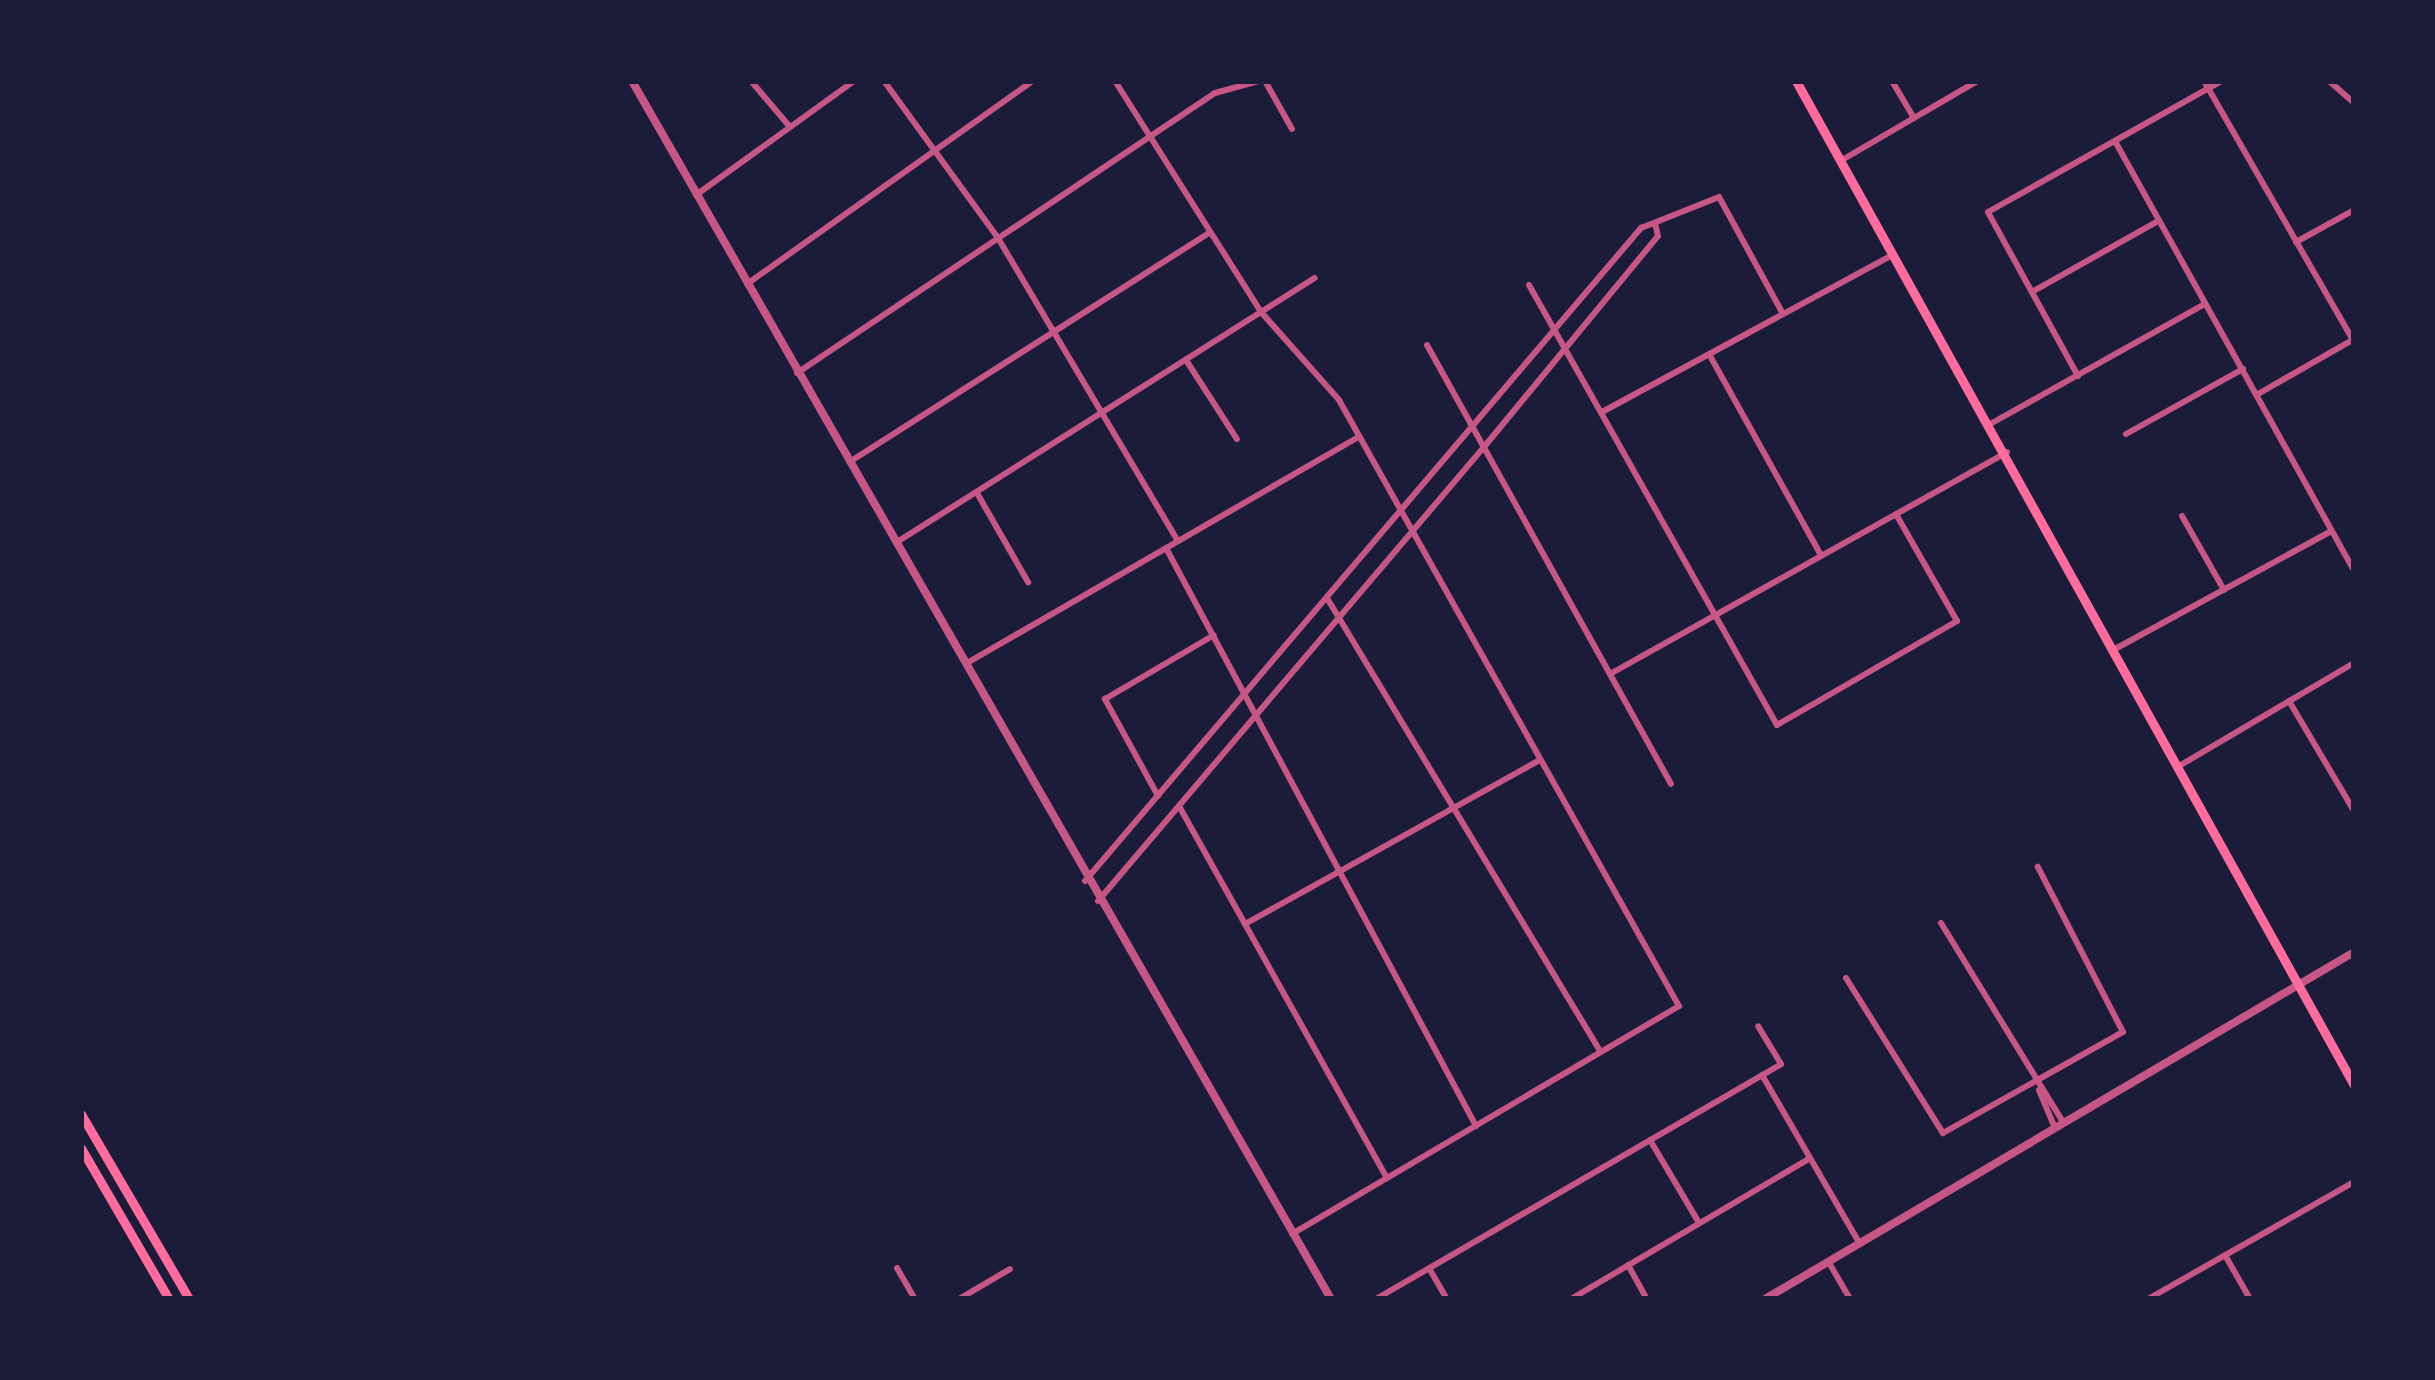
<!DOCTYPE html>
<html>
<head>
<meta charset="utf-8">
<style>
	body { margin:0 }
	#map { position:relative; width:2435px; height:1380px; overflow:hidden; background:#1b1b3a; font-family:Cabin,sans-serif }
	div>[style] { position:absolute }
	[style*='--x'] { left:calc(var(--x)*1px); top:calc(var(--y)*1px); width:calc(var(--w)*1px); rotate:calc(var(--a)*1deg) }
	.minor>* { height:6px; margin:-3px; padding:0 3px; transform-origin:3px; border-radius:3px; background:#c65784 }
	.tertiary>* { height:8px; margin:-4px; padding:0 4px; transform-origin:4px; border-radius:4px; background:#c65784 }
	.secondary>* { height:9px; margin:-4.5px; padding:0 4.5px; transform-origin:4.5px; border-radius:4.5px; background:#ff6b9d }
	span { translate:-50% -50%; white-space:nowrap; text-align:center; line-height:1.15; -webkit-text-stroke:12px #1b1b3a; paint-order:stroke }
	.frame { position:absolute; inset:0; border:84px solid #1b1b3a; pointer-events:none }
</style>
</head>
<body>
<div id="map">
	<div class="minor">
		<i style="--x:751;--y:81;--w:60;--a:49.7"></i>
		<i style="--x:884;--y:81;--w:194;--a:54"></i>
		<i style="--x:998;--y:238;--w:352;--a:59.3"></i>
		<i style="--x:1115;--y:81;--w:273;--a:57.7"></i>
		<i style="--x:1261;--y:312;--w:118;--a:48.4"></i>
		<i style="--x:1339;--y:400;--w:695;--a:60.71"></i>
		<i style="--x:1679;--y:1006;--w:449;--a:149.5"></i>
		<i style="--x:1265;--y:81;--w:55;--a:60.6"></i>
		<i style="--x:1892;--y:81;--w:43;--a:59.3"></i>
		<i style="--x:2204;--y:81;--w:301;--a:60.1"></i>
		<i style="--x:2329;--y:81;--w:33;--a:41"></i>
		<i style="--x:2116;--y:143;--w:490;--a:60.9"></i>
		<i style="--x:1842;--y:160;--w:156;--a:-30.3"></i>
		<i style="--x:696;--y:195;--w:195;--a:-35.8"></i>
		<i style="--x:2296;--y:242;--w:66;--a:-28.9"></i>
		<i style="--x:747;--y:284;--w:351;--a:-35.4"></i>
		<i style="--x:1529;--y:285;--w:505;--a:60.59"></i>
		<i style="--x:1777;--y:725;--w:208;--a:-30"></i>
		<i style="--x:1957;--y:621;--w:123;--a:-119.7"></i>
		<i style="--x:2032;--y:292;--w:145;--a:-29.4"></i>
		<i style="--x:1427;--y:345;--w:502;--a:60.93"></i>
		<i style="--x:1709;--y:354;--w:230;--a:60.9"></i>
		<i style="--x:1186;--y:360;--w:94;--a:57.2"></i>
		<i style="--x:797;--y:373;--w:503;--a:-33.82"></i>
		<i style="--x:1215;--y:93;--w:46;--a:-15.3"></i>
		<i style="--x:2078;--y:376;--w:187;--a:-118.8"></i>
		<i style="--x:1988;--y:212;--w:267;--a:-29.3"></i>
		<i style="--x:2258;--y:394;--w:111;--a:-29.8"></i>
		<i style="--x:1602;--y:412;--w:332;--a:-28.4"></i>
		<i style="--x:1992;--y:423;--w:244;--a:-29.2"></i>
		<i style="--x:2126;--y:434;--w:134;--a:-29.1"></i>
		<i style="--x:851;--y:461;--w:424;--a:-32.5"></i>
		<i style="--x:977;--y:493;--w:103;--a:60.2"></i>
		<i style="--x:2182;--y:516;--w:85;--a:60.4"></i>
		<i style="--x:897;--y:542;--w:494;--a:-32.3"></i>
		<i style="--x:1166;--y:548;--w:656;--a:61.79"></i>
		<i style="--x:1327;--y:598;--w:529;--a:58.92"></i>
		<i style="--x:2115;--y:649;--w:246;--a:-28.6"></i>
		<i style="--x:967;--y:663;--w:452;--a:-30"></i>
		<i style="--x:1610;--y:674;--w:455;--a:-29.2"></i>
		<i style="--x:2289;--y:701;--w:128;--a:59.4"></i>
		<i style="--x:2179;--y:766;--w:203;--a:-30.5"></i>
		<i style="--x:1158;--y:796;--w:111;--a:-118.7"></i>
		<i style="--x:1105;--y:699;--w:126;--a:-30.4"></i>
		<i style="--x:1179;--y:806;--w:426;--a:60.8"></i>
		<i style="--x:1085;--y:881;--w:858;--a:-49.59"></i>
		<i style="--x:1641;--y:228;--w:84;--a:-21.7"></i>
		<i style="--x:1719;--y:197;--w:133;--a:61.3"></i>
		<i style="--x:1098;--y:901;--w:596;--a:-49.63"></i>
		<i style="--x:1484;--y:447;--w:273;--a:-50.5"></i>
		<i style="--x:1658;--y:236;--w:13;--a:-103"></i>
		<i style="--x:1941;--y:923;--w:233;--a:58.5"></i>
		<i style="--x:1245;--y:924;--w:338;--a:-29.1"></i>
		<i style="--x:1846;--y:978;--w:183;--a:58"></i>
		<i style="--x:1943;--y:1133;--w:206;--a:-29.3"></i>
		<i style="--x:2123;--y:1032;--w:186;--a:-117.3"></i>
		<i style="--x:1762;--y:1075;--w:193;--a:59.9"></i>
		<i style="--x:2039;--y:1090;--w:41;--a:67.2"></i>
		<i style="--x:1650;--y:1140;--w:96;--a:59.4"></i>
		<i style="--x:2225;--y:1255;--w:51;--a:60.4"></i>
		<i style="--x:1828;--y:1261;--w:44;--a:59.9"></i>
		<i style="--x:1628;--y:1265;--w:39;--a:61"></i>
		<i style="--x:897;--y:1268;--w:36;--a:60"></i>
		<i style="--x:1429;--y:1268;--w:36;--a:60"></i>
		<i style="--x:959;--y:1299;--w:59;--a:-30.5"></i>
		<i style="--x:1376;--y:1299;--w:468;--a:-30.1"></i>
		<i style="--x:1781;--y:1064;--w:44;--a:-121.2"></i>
		<i style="--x:1571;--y:1299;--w:277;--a:-30.5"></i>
		<i style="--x:2148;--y:1299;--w:237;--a:-29.6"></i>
	</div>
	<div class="tertiary">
		<i style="--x:632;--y:81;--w:1404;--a:60.15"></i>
		<i style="--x:1765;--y:1299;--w:684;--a:-30.5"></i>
	</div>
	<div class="secondary">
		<i style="--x:1796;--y:81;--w:1149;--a:60.94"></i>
		<i style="--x:81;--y:1114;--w:214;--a:59.7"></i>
		<i style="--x:81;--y:1148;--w:175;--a:59.8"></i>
	</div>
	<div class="frame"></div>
</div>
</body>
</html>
